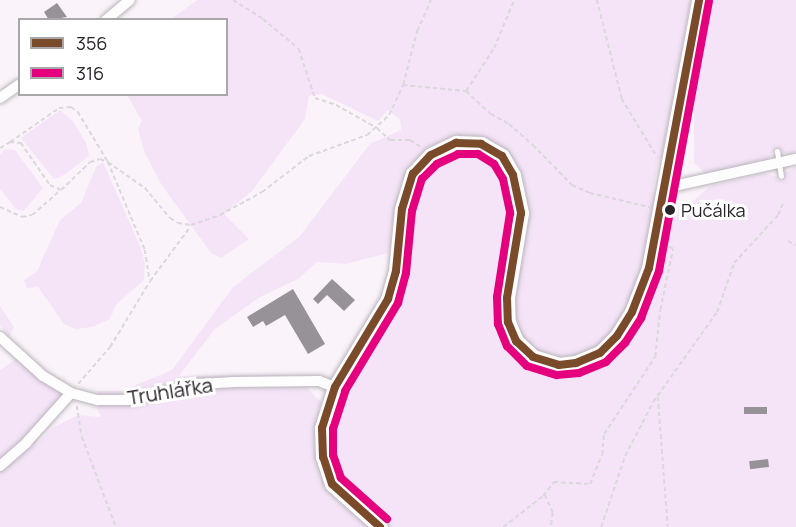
<!DOCTYPE html>
<html>
<head>
<meta charset="utf-8">
<style>
	body { margin:0 }
	#map { position:relative; width:796px; height:527px; overflow:hidden; background:#faf4fa; font-family:Manrope,sans-serif }
	div>[style] { position:absolute }
	[style*='--x'] { left:calc(var(--x)*1px); top:calc(var(--y)*1px); width:calc(var(--w)*1px); rotate:calc(var(--a)*1deg) }
	.green>* { inset:0; background:#f5e4f8 }
	.building>* { inset:0; background:#979298; transform-origin:0 0 }
	.path>* { height:1.5px; margin-top:-0.75px; transform-origin:0; background:repeating-linear-gradient(90deg,#dad8db 0 4.5px,transparent 0 7.5px) }
	.roads { filter:drop-shadow(0 0 2px #b9b4ba) drop-shadow(0 0 2px #b9b4ba) }
	.lane>* { height:5px; margin:-2.5px; padding:0 2.5px; transform-origin:2.5px; border-radius:2.5px; background:#fefdfe }
	.street>* { height:10px; margin:-5px; padding:0 5px; transform-origin:5px; border-radius:5px; background:#fefdfe }
	.secondary>* { height:15px; margin:-7.5px; padding:0 7.5px; transform-origin:7.5px; border-radius:7.5px; background:#fefdfe }
	.bus-1>* { height:8px; margin:-4px; padding:0 4px; transform-origin:4px; border-radius:4px; background:#7a4b2a }
	.bus-2>* { height:8px; margin:-4px; padding:0 4px; transform-origin:4px; border-radius:4px; background:#e5007d }
	.dots>* { width:16px; height:16px; translate:-50% -50%; box-sizing:border-box; border:3px solid #fff; border-radius:50% }
	span { translate:-50% -50%; white-space:nowrap; text-align:center; line-height:1.15; -webkit-text-stroke:6px #fff; paint-order:stroke }
	.bus-label { font-size:18px; color:#282329 }
	.left { translate:0 -50%; text-align:left }
	.street-label { font-size:20px; color:#282329 }
	.legend { position:absolute; left:18px; top:18px; width:210px; height:78px; box-sizing:border-box; background:#fff; border:2px solid #a9a7a9; margin:0; padding:8px 10px; list-style:none; font-size:18px; color:#282329 }
	.legend li { display:flex; align-items:center; gap:12px; height:30px }
	.legend b { width:30px; border:2px solid #a9a7a9 }
</style>
</head>
<body>
<div id="map">
	<div class="green">
		<i style="clip-path:polygon(197px 0,691px 0,662px 158px,659px 159px,653px 189px,655px 197px,642px 267px,626px 308px,611px 332px,596px 347px,574px 356px,560px 358px,536px 350px,522px 337px,515px 320px,514px 299px,528px 213px,526px 192px,515px 161px,507px 151px,483px 137px,455px 136px,441px 141px,427px 149px,414px 161px,400px 185px,388px 253px,346px 264px,317px 262px,298px 279px,260px 297px,215px 329px,179px 376px,279px 375px,297px 377px,321px 402px,315px 427px,314px 445px,319px 475px,335px 499px,370px 527px,0 527px,0 370px,16px 359px,67px 397px,43px 428px,36px 445px,54px 427px,78px 415px,101px 417px,97px 409px,98px 391px,121px 391px,172px 370px,233px 287px,299px 237px,370px 144px,401px 130px,400px 120px,388px 110px,378px 121px,322px 94px,309px 96px,305px 119px,252px 191px,224px 214px,249px 239px,221px 258px,211px 253px,161px 184px,144px 151px,138px 128px,142px 121px,127px 95px,226px 94px,226px 20px,171px 19px)"></i>
		<i style="clip-path:polygon(708px 0,796px 0,796px 153px,787px 155px,780px 150px,773px 152px,768px 160px,706px 174px,694px 163px,694px 103px)"></i>
		<i style="clip-path:polygon(60px 110px,73px 121px,86px 143px,89px 156px,64px 175px,54px 179px,21px 138px)"></i>
		<i style="clip-path:polygon(5px 149px,15px 150px,43px 188px,24px 211px,16px 209px,0 189px,0 155px)"></i>
		<i style="clip-path:polygon(458px 150px,479px 151px,497px 161px,506px 178px,514px 212px,499px 298px,501px 324px,505px 336px,521px 357px,539px 368px,558px 372px,578px 370px,604px 359px,628px 333px,639px 315px,656px 270px,668px 211px,690px 204px,710px 186px,765px 173px,778px 177px,796px 167px,796px 527px,389px 527px,345px 488px,338px 480px,330px 456px,329px 429px,341px 391px,395px 302px,404px 272px,409px 210px,419px 178px,435px 160px)"></i>
		<i style="clip-path:polygon(103px 162px,140px 246px,145px 263px,144px 280px,116px 305px,110px 319px,92px 327px,76px 329px,64px 324px,38px 287px,27px 288px,24px 280px,37px 271px,60px 220px,81px 203px,96px 167px)"></i>
		<i style="clip-path:polygon(0 306px,14px 327px,9px 336px,0 325px)"></i>
	</div>
	<div class="building">
		<i style="clip-path:polygon(57px 3px,67px 17px,49px 20px,44px 12px)"></i>
		<i style="clip-path:polygon(332px 279px,355px 300px,344px 311px,327px 295px,318px 304px,313px 299px)"></i>
		<i style="clip-path:polygon(293px 289px,325px 344px,308px 354px,285px 315px,266px 326px,263px 321px,253px 327px,247px 317px)"></i>
		<i style="left:767px;top:407px;width:7px;height:23px;rotate:90deg"></i>
		<i style="left:768px;top:459px;width:8px;height:19px;rotate:83deg"></i>
	</div>
	<div class="path">
		<i style="--x:233;--y:0;--w:36;--a:32"></i>
		<i style="--x:263;--y:19;--w:47;--a:39.8"></i>
		<i style="--x:299;--y:49;--w:52;--a:71.9"></i>
		<i style="--x:315;--y:98;--w:22;--a:18"></i>
		<i style="--x:336;--y:105;--w:47;--a:29.3"></i>
		<i style="--x:377;--y:128;--w:18;--a:43"></i>
		<i style="--x:390;--y:140;--w:20;--a:0"></i>
		<i style="--x:410;--y:140;--w:13;--a:32"></i>
		<i style="--x:597;--y:0;--w:102;--a:75.8"></i>
		<i style="--x:622;--y:99;--w:68;--a:58.9"></i>
		<i style="--x:403;--y:85;--w:56;--a:-75.5"></i>
		<i style="--x:417;--y:31;--w:34;--a:-66"></i>
		<i style="--x:466;--y:91;--w:51;--a:-56.9"></i>
		<i style="--x:494;--y:48;--w:52;--a:-67.4"></i>
		<i style="--x:10;--y:142;--w:60;--a:-34.8"></i>
		<i style="--x:59;--y:108;--w:12;--a:-5"></i>
		<i style="--x:71;--y:107;--w:9;--a:36"></i>
		<i style="--x:78;--y:112;--w:58;--a:59"></i>
		<i style="--x:108;--y:162;--w:95;--a:67.2"></i>
		<i style="--x:145;--y:250;--w:30;--a:81"></i>
		<i style="--x:0;--y:148;--w:12;--a:-31"></i>
		<i style="--x:10;--y:142;--w:11;--a:5"></i>
		<i style="--x:21;--y:143;--w:51;--a:55.4"></i>
		<i style="--x:50;--y:185;--w:12;--a:24"></i>
		<i style="--x:61;--y:190;--w:40;--a:-44"></i>
		<i style="--x:90;--y:162;--w:10;--a:-17"></i>
		<i style="--x:100;--y:159;--w:9;--a:21"></i>
		<i style="--x:108;--y:162;--w:45;--a:35.1"></i>
		<i style="--x:145;--y:188;--w:39;--a:50"></i>
		<i style="--x:170;--y:218;--w:9;--a:32"></i>
		<i style="--x:178;--y:223;--w:13;--a:9"></i>
		<i style="--x:191;--y:225;--w:31;--a:-19"></i>
		<i style="--x:220;--y:215;--w:48;--a:-28.7"></i>
		<i style="--x:262;--y:192;--w:59;--a:-37.5"></i>
		<i style="--x:309;--y:156;--w:62;--a:-19.9"></i>
		<i style="--x:367;--y:135;--w:30;--a:-42"></i>
		<i style="--x:389;--y:115;--w:33;--a:-65"></i>
		<i style="--x:403;--y:85;--w:63;--a:5.4"></i>
		<i style="--x:466;--y:91;--w:34;--a:43"></i>
		<i style="--x:491;--y:114;--w:21;--a:29"></i>
		<i style="--x:509;--y:124;--w:32;--a:41"></i>
		<i style="--x:533;--y:145;--w:56;--a:45.7"></i>
		<i style="--x:572;--y:185;--w:20;--a:24"></i>
		<i style="--x:590;--y:193;--w:61;--a:13.3"></i>
		<i style="--x:0;--y:207;--w:24;--a:24"></i>
		<i style="--x:22;--y:217;--w:10;--a:-11"></i>
		<i style="--x:32;--y:215;--w:38;--a:-41"></i>
		<i style="--x:788;--y:241;--w:9;--a:27"></i>
		<i style="--x:78;--y:384;--w:49;--a:-49.1"></i>
		<i style="--x:110;--y:347;--w:77;--a:-58.8"></i>
		<i style="--x:150;--y:281;--w:67;--a:-53.5"></i>
		<i style="--x:658;--y:397;--w:130;--a:85.6"></i>
		<i style="--x:77;--y:406;--w:31;--a:81"></i>
		<i style="--x:82;--y:437;--w:96;--a:69.3"></i>
		<i style="--x:545;--y:495;--w:20;--a:66"></i>
		<i style="--x:553;--y:513;--w:14;--a:98"></i>
		<i style="--x:503;--y:527;--w:51;--a:-37.8"></i>
		<i style="--x:543;--y:496;--w:18;--a:-52"></i>
		<i style="--x:554;--y:482;--w:36;--a:3"></i>
		<i style="--x:590;--y:484;--w:31;--a:-68"></i>
		<i style="--x:602;--y:455;--w:21;--a:-85"></i>
		<i style="--x:604;--y:434;--w:92;--a:-56.5"></i>
		<i style="--x:655;--y:357;--w:47;--a:-83.9"></i>
		<i style="--x:660;--y:310;--w:62;--a:-78"></i>
		<i style="--x:673;--y:249;--w:9;--a:-159"></i>
		<i style="--x:601;--y:527;--w:75;--a:-71.3"></i>
		<i style="--x:625;--y:456;--w:61;--a:-62.6"></i>
		<i style="--x:653;--y:402;--w:110;--a:-54.6"></i>
		<i style="--x:717;--y:312;--w:52;--a:-70.9"></i>
		<i style="--x:734;--y:263;--w:65;--a:-47.5"></i>
		<i style="--x:778;--y:215;--w:15;--a:-67"></i>
	</div>
	<div class="roads">
		<div class="lane">
			<i style="--x:777;--y:151;--w:25;--a:81"></i>
		</div>
		<div class="street">
			<i style="--x:106;--y:20;--w:31;--a:-40"></i>
			<i style="--x:0;--y:98;--w:24;--a:-35"></i>
			<i style="--x:665;--y:188;--w:134;--a:-12.5"></i>
			<i style="--x:0;--y:337;--w:58;--a:42.2"></i>
			<i style="--x:43;--y:376;--w:33;--a:31"></i>
			<i style="--x:71;--y:393;--w:28;--a:15"></i>
			<i style="--x:98;--y:400;--w:34;--a:0"></i>
			<i style="--x:132;--y:400;--w:66;--a:-14"></i>
			<i style="--x:196;--y:384;--w:35;--a:-3"></i>
			<i style="--x:231;--y:382;--w:88;--a:-0.7"></i>
			<i style="--x:319;--y:381;--w:17;--a:21"></i>
			<i style="--x:0;--y:466;--w:35;--a:-41"></i>
			<i style="--x:26;--y:443;--w:67;--a:-48"></i>
		</div>
		<div class="secondary">
			<i style="--x:380;--y:527;--w:64;--a:-138.1"></i>
			<i style="--x:332;--y:484;--w:28;--a:-108"></i>
			<i style="--x:323;--y:457;--w:29;--a:-92"></i>
			<i style="--x:322;--y:428;--w:43;--a:-72.4"></i>
			<i style="--x:335;--y:387;--w:103;--a:-58.9"></i>
			<i style="--x:388;--y:299;--w:29;--a:-74"></i>
			<i style="--x:396;--y:271;--w:62;--a:-84.5"></i>
			<i style="--x:402;--y:209;--w:37;--a:-73"></i>
			<i style="--x:413;--y:174;--w:26;--a:-47"></i>
			<i style="--x:431;--y:155;--w:28;--a:-26"></i>
			<i style="--x:456;--y:143;--w:25;--a:2"></i>
			<i style="--x:481;--y:144;--w:24;--a:30"></i>
			<i style="--x:502;--y:156;--w:22;--a:60"></i>
			<i style="--x:513;--y:175;--w:39;--a:78"></i>
			<i style="--x:521;--y:213;--w:86;--a:99.4"></i>
			<i style="--x:507;--y:298;--w:24;--a:88"></i>
			<i style="--x:508;--y:322;--w:21;--a:67"></i>
			<i style="--x:516;--y:341;--w:23;--a:43"></i>
			<i style="--x:533;--y:357;--w:27;--a:17"></i>
			<i style="--x:559;--y:365;--w:17;--a:-7"></i>
			<i style="--x:576;--y:363;--w:26;--a:-23"></i>
			<i style="--x:600;--y:353;--w:24;--a:-45"></i>
			<i style="--x:617;--y:336;--w:28;--a:-58"></i>
			<i style="--x:632;--y:312;--w:47;--a:-68.9"></i>
			<i style="--x:649;--y:268;--w:273;--a:-79.4"></i>
		</div>
	</div>
	<div class="bus-1">
		<i style="--x:380;--y:527;--w:64;--a:-138.1"></i>
		<i style="--x:332;--y:484;--w:28;--a:-108"></i>
		<i style="--x:323;--y:457;--w:29;--a:-92"></i>
		<i style="--x:322;--y:428;--w:43;--a:-72.4"></i>
		<i style="--x:335;--y:387;--w:103;--a:-58.9"></i>
		<i style="--x:388;--y:299;--w:29;--a:-74"></i>
		<i style="--x:396;--y:271;--w:62;--a:-84.5"></i>
		<i style="--x:402;--y:209;--w:37;--a:-73"></i>
		<i style="--x:413;--y:174;--w:26;--a:-47"></i>
		<i style="--x:431;--y:155;--w:28;--a:-26"></i>
		<i style="--x:456;--y:143;--w:25;--a:2"></i>
		<i style="--x:481;--y:144;--w:24;--a:30"></i>
		<i style="--x:502;--y:156;--w:22;--a:60"></i>
		<i style="--x:513;--y:175;--w:39;--a:78"></i>
		<i style="--x:521;--y:213;--w:86;--a:99.4"></i>
		<i style="--x:507;--y:298;--w:24;--a:88"></i>
		<i style="--x:508;--y:322;--w:21;--a:67"></i>
		<i style="--x:516;--y:341;--w:23;--a:43"></i>
		<i style="--x:533;--y:357;--w:27;--a:17"></i>
		<i style="--x:559;--y:365;--w:17;--a:-7"></i>
		<i style="--x:576;--y:363;--w:26;--a:-23"></i>
		<i style="--x:600;--y:353;--w:24;--a:-45"></i>
		<i style="--x:617;--y:336;--w:28;--a:-58"></i>
		<i style="--x:632;--y:312;--w:47;--a:-68.9"></i>
		<i style="--x:649;--y:268;--w:273;--a:-79.4"></i>
	</div>
	<div class="bus-2">
		<i style="--x:387;--y:519;--w:62;--a:-138.3"></i>
		<i style="--x:341;--y:478;--w:24;--a:-109"></i>
		<i style="--x:333;--y:455;--w:26;--a:-90"></i>
		<i style="--x:333;--y:429;--w:40;--a:-72"></i>
		<i style="--x:345;--y:391;--w:103;--a:-58.9"></i>
		<i style="--x:398;--y:303;--w:31;--a:-75"></i>
		<i style="--x:406;--y:273;--w:62;--a:-84.5"></i>
		<i style="--x:412;--y:211;--w:34;--a:-73"></i>
		<i style="--x:422;--y:179;--w:21;--a:-45"></i>
		<i style="--x:437;--y:164;--w:23;--a:-25"></i>
		<i style="--x:458;--y:154;--w:20;--a:0"></i>
		<i style="--x:478;--y:154;--w:19;--a:32"></i>
		<i style="--x:494;--y:164;--w:17;--a:59"></i>
		<i style="--x:503;--y:179;--w:35;--a:78"></i>
		<i style="--x:510;--y:213;--w:85;--a:98.8"></i>
		<i style="--x:497;--y:297;--w:27;--a:88"></i>
		<i style="--x:498;--y:324;--w:24;--a:68"></i>
		<i style="--x:507;--y:346;--w:28;--a:45"></i>
		<i style="--x:527;--y:366;--w:31;--a:17"></i>
		<i style="--x:557;--y:375;--w:22;--a:-5"></i>
		<i style="--x:579;--y:373;--w:29;--a:-22"></i>
		<i style="--x:606;--y:362;--w:27;--a:-45"></i>
		<i style="--x:625;--y:343;--w:30;--a:-57"></i>
		<i style="--x:641;--y:318;--w:50;--a:-69"></i>
		<i style="--x:659;--y:271;--w:274;--a:-79.5"></i>
	</div>
	<div class="dots">
		<i style="left:670px;top:210px;background:#282329"></i>
	</div>
	<div class="bus-label">
		<span class="left" style="left:681px;top:210px">Pučálka</span>
	</div>
	<div class="street-label">
		<span style="left:170px;top:391px;rotate:-9deg">Truhlářka</span>
	</div>
	<ul class="legend">
	<li><b style="height:8px;background:#7a4b2a"></b>356</li>
	<li><b style="height:8px;background:#e5007d"></b>316</li>
	</ul>
</div>
</body>
</html>
